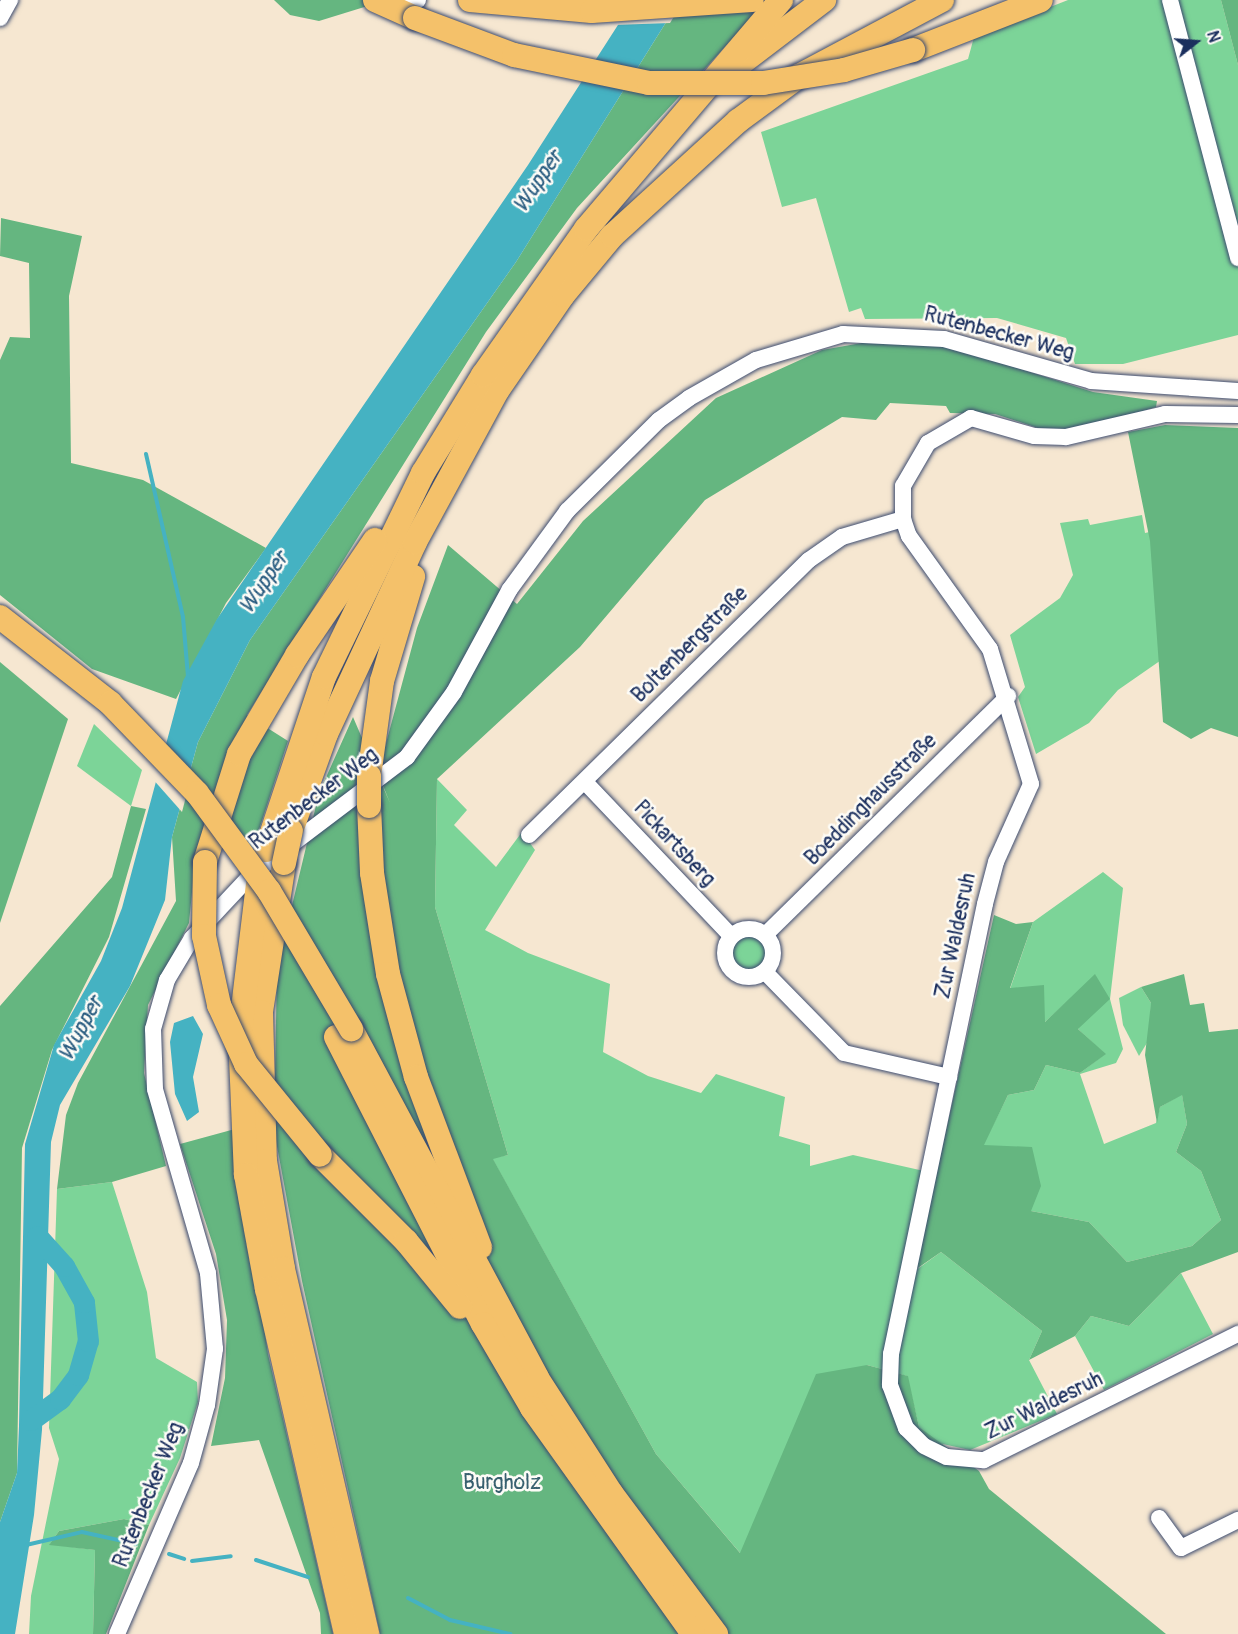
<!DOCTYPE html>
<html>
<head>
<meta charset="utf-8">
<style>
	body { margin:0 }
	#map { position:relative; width:1238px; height:1634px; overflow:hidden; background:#f6e7d1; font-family:Pangolin,sans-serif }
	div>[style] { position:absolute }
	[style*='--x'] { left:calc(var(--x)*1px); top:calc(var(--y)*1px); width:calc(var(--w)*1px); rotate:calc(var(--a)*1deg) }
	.green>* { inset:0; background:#7cd498 }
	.round { border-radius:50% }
	.forest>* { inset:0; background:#65b680 }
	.water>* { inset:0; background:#45b2c2 }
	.pier>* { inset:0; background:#f6e7d1 }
	.stream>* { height:4px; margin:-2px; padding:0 2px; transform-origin:2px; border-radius:2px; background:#45b2c2 }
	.river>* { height:21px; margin:-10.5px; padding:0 10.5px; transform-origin:10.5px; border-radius:10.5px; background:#45b2c2 }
	.roads { filter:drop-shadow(0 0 2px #3c4b6f) drop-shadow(0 0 2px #3c4b6f) }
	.minor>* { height:16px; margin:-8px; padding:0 8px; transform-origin:8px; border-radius:8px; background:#fff }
	.minor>.ring { margin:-8px; padding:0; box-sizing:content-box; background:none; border:16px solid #fff; border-radius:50% }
	.highway>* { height:24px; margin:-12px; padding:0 12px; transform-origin:12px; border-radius:12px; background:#f4c16a }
	.bridges { filter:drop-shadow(0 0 2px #3c4b6f) drop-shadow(0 0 2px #3c4b6f) }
	.highway-bridge>* { height:24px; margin:-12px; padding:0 12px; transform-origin:12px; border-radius:12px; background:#f4c16a }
	span { translate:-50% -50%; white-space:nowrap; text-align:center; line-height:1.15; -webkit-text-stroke:5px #fdfcf7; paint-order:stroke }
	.street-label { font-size:21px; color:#1b2f5e }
	.park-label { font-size:21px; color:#38616f }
	.water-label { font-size:22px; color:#2a5d81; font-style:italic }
	.north { position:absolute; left:1166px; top:12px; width:60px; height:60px; -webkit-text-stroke:4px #fdfcf7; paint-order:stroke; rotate:73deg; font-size:16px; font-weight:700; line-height:24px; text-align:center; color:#1b2f5e }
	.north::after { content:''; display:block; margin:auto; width:21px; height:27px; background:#1b2f5e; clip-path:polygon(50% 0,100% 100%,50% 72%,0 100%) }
</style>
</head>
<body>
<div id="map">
	<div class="green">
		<i style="clip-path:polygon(1068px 0,1221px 0,1238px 65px,1238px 335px,1123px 364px,1075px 364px,1066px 338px,997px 318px,865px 319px,861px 308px,849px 312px,816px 198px,782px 207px,761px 132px,968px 59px,974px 37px)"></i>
		<i style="clip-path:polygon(1238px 512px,1203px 631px,1118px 690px,1089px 723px,1036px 754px,1018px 697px,1025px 687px,1010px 635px,1060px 598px,1073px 575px,1060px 523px,1088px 519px,1090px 525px,1142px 515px,1145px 533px)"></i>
		<i style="clip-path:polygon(94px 724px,142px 770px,131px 806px,77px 766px)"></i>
		<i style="clip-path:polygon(437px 779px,467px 810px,454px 825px,496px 867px,522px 832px,535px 850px,485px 930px,528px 953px,610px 984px,603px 1052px,648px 1076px,701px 1093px,716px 1074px,785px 1097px,779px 1136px,810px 1145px,810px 1166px,853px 1155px,924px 1171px,940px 1168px,916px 1270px,941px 1252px,1042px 1331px,1029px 1360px,1057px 1414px,970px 1450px,938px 1443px,919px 1427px,907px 1376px,867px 1365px,741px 1554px,656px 1454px,492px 1158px,508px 1155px,435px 907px)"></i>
		<i style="clip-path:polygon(1103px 872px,1123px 888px,1110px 999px,1123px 1049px,1116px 1063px,1080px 1074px,1104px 1144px,1156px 1123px,1160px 1107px,1182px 1094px,1187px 1124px,1176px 1152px,1201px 1171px,1221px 1220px,1192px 1246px,1127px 1262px,1089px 1222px,1031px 1211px,983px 1145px,1008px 1095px,1034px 1090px,1046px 1065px,1080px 1073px,1105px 1054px,1078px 1029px,1096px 975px,1045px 1022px,1010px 989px,1033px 922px)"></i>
		<i class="round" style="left:729px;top:934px;width:38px;height:38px"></i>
		<i style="clip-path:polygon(1141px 987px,1151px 1003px,1150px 1038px,1139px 1056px,1123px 1025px,1119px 998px)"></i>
		<i style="clip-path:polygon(112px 1182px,147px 1292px,156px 1358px,197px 1382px,198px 1402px,180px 1458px,149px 1525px,124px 1519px,59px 1531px,50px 1544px,95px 1550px,93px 1634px,29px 1634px,31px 1596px,59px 1459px,49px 1428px,57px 1189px)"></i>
		<i style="clip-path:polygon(1181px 1273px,1213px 1334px,1104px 1390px,1075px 1336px,1091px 1316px,1129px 1326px)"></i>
	</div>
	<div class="forest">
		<i style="clip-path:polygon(274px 0,387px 0,319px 21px,290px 15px)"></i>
		<i style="clip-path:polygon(680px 0,768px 0,577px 208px,486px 332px,247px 715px,288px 741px,253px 848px,214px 798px,195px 861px,189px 923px,148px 1005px,144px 1073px,166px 1166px,112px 1182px,57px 1189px,66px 1115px,78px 1083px,176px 901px,172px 837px,198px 742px,250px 640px,516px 262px)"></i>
		<i style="clip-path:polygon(1221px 0,1238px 0,1238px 65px)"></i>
		<i style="clip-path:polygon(1px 218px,82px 236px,69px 296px,71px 463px,143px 480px,266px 548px,226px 603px,176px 699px,92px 669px,0 595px,0 360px,10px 337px,30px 338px,29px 263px,0 256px)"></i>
		<i style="clip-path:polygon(873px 341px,942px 344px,1093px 392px,1157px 401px,1156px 407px,1090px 428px,1044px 430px,995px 414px,950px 413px,946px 406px,890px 403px,876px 420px,842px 417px,705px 500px,580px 647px,437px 779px,435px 907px,508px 1155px,493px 1159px,656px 1454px,740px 1553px,816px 1374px,867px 1365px,908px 1376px,919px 1427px,979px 1471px,989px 1489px,1166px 1634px,380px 1634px,302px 1281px,274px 1130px,277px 968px,319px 793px,353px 717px,390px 803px,378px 773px,417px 628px,448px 545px,517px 604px,583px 521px,716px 398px,822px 350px)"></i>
		<i style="clip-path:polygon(1165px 425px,1238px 428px,1238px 737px,1211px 728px,1191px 739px,1163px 722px,1150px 541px,1128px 432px)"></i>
		<i style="clip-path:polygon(0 662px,68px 719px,0 923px)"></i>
		<i style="clip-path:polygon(131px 806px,146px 809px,109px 937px,52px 1050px,22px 1148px,17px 1473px,0 1522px,0 1006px,112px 877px)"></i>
		<i style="clip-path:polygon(994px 915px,1016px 924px,1033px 922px,1010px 988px,1044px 985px,1045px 1022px,1095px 974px,1110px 999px,1078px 1029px,1106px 1054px,1080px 1073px,1046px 1065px,1034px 1090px,1008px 1095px,984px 1145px,1032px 1147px,1041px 1186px,1031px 1211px,1089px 1222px,1127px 1262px,1192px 1246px,1221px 1220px,1201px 1171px,1176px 1152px,1187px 1124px,1182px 1095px,1160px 1107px,1157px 1123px,1145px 1055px,1151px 1003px,1141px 987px,1184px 974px,1190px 1005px,1204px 1003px,1209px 1032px,1238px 1029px,1238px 1252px,1181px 1273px,1129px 1326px,1091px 1316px,1075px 1336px,1029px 1360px,1042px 1331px,941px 1252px,915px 1270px)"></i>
		<i style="clip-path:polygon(235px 1129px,268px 1354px,333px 1634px,321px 1634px,320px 1613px,259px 1440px,211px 1446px,225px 1378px,227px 1320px,216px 1254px,180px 1144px)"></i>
		<i style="clip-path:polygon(124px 1519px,149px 1525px,106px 1634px,93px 1634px,95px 1550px,49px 1545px,59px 1531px)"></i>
	</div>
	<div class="water">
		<i style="clip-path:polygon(634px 0,680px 0,516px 262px,250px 640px,198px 742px,172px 837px,165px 900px,130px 986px,60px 1105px,51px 1142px,42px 1430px,34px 1515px,15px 1634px,0 1634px,0 1522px,17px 1473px,19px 1426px,25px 1144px,54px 1045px,101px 961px,122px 908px,183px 681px,217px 619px,528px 165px)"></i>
		<i style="clip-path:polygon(193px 1016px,203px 1034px,193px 1077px,199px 1112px,187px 1121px,175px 1094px,170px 1042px,174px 1023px)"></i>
	</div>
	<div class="pier">
		<i style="clip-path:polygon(630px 0,683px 2px,670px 23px,614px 25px)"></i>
		<i style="clip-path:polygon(162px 741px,192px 774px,182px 812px,151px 777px)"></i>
	</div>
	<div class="stream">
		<i style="--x:146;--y:454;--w:167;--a:77.2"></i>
		<i style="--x:183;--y:617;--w:60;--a:85.2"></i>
		<i style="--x:26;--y:1545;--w:57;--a:-13.1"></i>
		<i style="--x:82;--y:1532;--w:55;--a:12.5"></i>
		<i style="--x:169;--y:1554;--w:16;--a:18"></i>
		<i style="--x:256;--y:1560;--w:55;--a:18.1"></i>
		<i style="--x:192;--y:1561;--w:39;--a:-7"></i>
		<i style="--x:408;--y:1598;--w:47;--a:27.6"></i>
		<i style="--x:450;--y:1620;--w:62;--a:13.1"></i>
	</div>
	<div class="river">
		<i style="--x:31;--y:1420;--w:36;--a:-36"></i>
		<i style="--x:60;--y:1399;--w:30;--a:-53"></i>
		<i style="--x:78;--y:1375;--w:35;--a:-74"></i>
		<i style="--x:88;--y:1341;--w:39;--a:-96"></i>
		<i style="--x:84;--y:1302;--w:41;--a:-119.1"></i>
		<i style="--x:64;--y:1266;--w:40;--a:-132"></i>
	</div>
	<div class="roads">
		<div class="minor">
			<i style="--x:396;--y:0;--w:22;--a:0"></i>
			<i style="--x:1170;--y:0;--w:267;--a:75.2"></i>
			<i style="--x:0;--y:18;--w:21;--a:-61"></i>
			<i style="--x:1238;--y:415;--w:73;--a:-179.2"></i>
			<i style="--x:1165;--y:414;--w:102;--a:166.9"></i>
			<i style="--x:1066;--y:437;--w:32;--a:-178"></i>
			<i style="--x:1034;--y:436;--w:66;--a:-164.1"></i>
			<i style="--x:971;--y:418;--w:50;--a:149.8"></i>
			<i style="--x:928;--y:443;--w:50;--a:120.2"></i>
			<i style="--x:903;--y:486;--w:33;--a:90"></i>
			<i style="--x:903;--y:519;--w:18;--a:71"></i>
			<i style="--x:909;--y:536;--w:139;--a:54.4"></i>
			<i style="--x:990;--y:649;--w:141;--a:73.1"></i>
			<i style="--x:1031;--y:784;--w:85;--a:114.2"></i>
			<i style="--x:996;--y:862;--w:43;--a:104.7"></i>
			<i style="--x:985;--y:904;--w:460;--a:101.8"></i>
			<i style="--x:891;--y:1354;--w:31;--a:92"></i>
			<i style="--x:890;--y:1385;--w:46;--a:69.6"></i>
			<i style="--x:906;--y:1428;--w:25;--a:45"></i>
			<i style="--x:924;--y:1446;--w:25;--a:26"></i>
			<i style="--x:947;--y:1457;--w:37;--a:5"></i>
			<i style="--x:984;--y:1460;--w:284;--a:-26.4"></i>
			<i style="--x:585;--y:782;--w:212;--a:46.5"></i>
			<i style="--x:529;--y:835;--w:392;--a:-44.5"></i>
			<i style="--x:809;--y:560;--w:40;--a:-34.9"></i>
			<i style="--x:842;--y:537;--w:64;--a:-16.4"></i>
			<i class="ring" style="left:725px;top:929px;width:32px;height:32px"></i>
			<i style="--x:765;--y:935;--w:341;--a:-44.5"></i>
			<i style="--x:765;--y:972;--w:113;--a:45.7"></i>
			<i style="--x:844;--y:1053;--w:108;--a:12.9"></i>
			<i style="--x:1159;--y:1518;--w:37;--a:54"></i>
			<i style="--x:1181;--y:1548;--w:64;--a:-26.2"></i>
			<i style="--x:117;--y:1634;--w:186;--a:-66.6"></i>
			<i style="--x:191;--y:1463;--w:60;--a:-74.6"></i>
			<i style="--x:207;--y:1405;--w:57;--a:-81.9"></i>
			<i style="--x:215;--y:1349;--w:76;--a:-95.3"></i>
			<i style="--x:208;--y:1273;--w:191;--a:-106.1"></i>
			<i style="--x:155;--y:1089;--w:60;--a:-91.9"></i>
			<i style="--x:153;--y:1029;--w:51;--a:-74.1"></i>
			<i style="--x:167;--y:980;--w:49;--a:-59.2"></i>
			<i style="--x:192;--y:938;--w:86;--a:-46.9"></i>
			<i style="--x:251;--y:875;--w:196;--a:-37.1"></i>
			<i style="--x:407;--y:757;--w:80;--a:-54.1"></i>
			<i style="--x:454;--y:692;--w:117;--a:-61.5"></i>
			<i style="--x:510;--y:589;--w:97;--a:-53.8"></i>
			<i style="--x:567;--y:511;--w:129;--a:-44.7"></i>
			<i style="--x:659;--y:420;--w:37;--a:-36"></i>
			<i style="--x:689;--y:398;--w:77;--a:-29.6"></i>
			<i style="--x:756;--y:360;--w:91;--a:-16.6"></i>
			<i style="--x:843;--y:334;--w:101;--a:2.8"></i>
			<i style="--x:944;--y:339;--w:153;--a:15.9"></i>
			<i style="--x:1091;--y:381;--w:147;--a:3.9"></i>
		</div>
		<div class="highway">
			<i style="--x:375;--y:0;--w:44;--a:24.2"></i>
			<i style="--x:470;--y:0;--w:122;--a:5.2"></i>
			<i style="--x:592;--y:11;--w:160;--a:-3.9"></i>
			<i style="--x:913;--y:50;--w:137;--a:-21.3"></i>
			<i style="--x:740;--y:64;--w:106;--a:-37.3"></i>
			<i style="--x:369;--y:776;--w:96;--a:-82.2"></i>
			<i style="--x:382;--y:681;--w:109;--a:-73.4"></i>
			<i style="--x:369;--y:806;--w:67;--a:87.4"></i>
			<i style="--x:372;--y:873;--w:102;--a:81"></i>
			<i style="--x:388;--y:974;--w:107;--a:74.8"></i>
			<i style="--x:416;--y:1077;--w:182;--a:69.4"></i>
			<i style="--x:291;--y:831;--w:103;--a:-70.2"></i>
			<i style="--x:326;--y:734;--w:212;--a:-65.1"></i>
			<i style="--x:415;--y:542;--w:172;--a:-61.5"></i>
			<i style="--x:497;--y:391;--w:116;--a:-55.5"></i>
			<i style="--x:563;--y:295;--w:77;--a:-50.3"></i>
			<i style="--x:612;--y:236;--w:171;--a:-42.4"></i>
			<i style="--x:738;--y:121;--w:76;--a:-36.4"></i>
			<i style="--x:799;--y:76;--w:162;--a:-28"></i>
			<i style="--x:266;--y:850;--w:182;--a:-71.5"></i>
			<i style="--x:324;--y:677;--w:227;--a:-64.1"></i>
			<i style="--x:423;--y:473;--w:115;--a:-58.5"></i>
			<i style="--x:483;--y:375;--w:179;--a:-54.8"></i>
			<i style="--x:586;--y:229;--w:301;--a:-49.6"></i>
			<i style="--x:205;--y:862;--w:113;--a:-72.5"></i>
			<i style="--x:239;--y:754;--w:115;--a:-59.6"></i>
			<i style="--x:297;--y:655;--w:139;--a:-55.9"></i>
			<i style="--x:284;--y:863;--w:151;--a:98.8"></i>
			<i style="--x:261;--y:1012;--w:149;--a:88.5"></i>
			<i style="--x:265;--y:1161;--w:109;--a:80.5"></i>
			<i style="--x:283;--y:1269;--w:375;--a:77"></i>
			<i style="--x:258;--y:884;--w:150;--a:96.9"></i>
			<i style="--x:240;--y:1033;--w:142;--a:87.6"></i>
			<i style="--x:246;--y:1175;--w:116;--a:79.6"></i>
			<i style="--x:267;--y:1289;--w:354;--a:77.1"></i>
			<i style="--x:351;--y:1029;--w:395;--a:61.9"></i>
			<i style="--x:537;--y:1378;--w:137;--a:57.2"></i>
			<i style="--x:611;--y:1493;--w:176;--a:53.3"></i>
			<i style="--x:336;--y:1037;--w:322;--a:62.9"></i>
			<i style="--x:483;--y:1324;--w:97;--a:59.7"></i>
			<i style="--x:532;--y:1408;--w:277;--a:54.5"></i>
			<i style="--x:320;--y:1155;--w:122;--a:45"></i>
			<i style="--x:406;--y:1241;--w:85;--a:50.7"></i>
		</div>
	</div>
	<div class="bridges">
		<div class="highway-bridge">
			<i style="--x:415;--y:18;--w:106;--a:20.5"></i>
			<i style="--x:514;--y:55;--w:138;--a:11.7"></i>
			<i style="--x:649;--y:83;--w:114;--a:0"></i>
			<i style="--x:763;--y:83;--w:82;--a:-9.1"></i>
			<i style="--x:844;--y:70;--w:72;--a:-16.2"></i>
			<i style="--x:0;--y:617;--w:140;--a:38"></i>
			<i style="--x:110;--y:703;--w:125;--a:46"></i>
			<i style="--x:197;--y:793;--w:122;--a:53.7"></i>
			<i style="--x:269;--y:891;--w:161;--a:59.3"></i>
			<i style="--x:369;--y:806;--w:30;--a:-90"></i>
			<i style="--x:205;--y:862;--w:74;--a:90.8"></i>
			<i style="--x:204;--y:936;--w:71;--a:77.7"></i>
			<i style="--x:219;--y:1005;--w:65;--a:65.4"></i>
			<i style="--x:246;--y:1064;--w:117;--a:50.9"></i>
			<i style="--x:284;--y:863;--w:33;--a:-78"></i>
		</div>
	</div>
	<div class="street-label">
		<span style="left:999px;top:334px;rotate:15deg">Rutenbecker Weg</span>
		<span style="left:690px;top:645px;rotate:-45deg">Boltenbergstraße</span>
		<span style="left:314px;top:799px;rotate:-37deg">Rutenbecker Weg</span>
		<span style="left:871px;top:800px;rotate:-45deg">Boeddinghausstraße</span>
		<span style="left:674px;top:844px;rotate:47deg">Pickartsberg</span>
		<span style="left:956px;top:936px;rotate:-78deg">Zur Waldesruh</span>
		<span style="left:1044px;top:1406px;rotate:-26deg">Zur Waldesruh</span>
		<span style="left:149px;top:1495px;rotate:-68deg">Rutenbecker Weg</span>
	</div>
	<div class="park-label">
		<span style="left:502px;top:1483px">Burgholz</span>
	</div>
	<div class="water-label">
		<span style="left:538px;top:182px;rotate:-56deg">Wupper</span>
		<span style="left:264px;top:583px;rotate:-56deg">Wupper</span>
		<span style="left:81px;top:1029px;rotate:-62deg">Wupper</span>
	</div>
	<div class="north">N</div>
</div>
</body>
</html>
